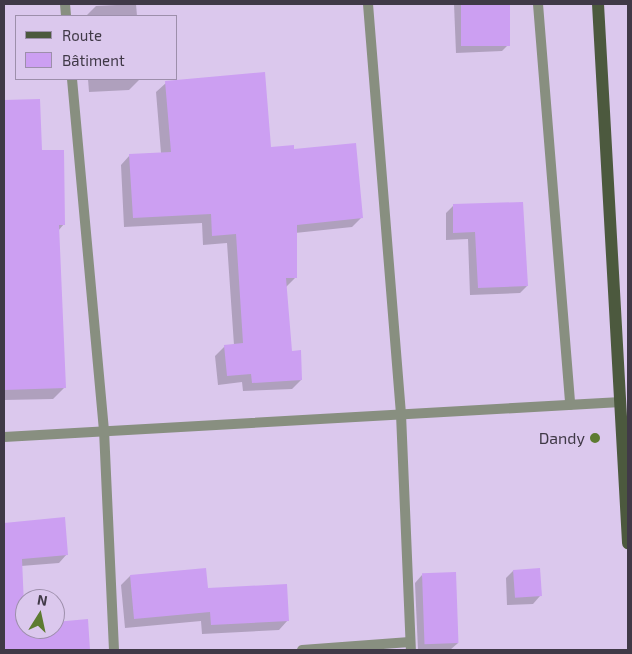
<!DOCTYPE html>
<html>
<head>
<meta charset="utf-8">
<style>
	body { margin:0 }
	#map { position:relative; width:632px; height:654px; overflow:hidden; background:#dbc8ed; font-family:"Exo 2",sans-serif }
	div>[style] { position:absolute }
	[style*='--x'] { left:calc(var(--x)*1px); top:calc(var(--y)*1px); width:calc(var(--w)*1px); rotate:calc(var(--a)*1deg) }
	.shadow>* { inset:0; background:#0003 }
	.building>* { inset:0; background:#cc9ff2; transform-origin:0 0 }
	.minor>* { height:10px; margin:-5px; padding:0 5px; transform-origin:5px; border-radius:5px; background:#888f80 }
	.primary>* { height:12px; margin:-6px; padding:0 6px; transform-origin:6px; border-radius:6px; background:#4c593e }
	.dots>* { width:14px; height:14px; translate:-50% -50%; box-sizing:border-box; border:2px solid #dbc8ed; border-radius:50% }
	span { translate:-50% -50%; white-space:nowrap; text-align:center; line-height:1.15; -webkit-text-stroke:4px #dbc8ed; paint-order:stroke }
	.poi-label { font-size:16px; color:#403947 }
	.right { translate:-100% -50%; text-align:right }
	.frame { position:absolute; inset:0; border:5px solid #403947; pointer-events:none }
	.legend { position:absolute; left:15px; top:15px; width:162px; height:65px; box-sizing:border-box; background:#dbc8ed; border:1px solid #9d8fab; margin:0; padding:6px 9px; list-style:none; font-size:15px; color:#403947 }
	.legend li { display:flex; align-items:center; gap:10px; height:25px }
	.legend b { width:25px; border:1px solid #9d8fab }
	.north { position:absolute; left:15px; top:589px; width:50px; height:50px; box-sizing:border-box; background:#dbc8ed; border:1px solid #9d8fab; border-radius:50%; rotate:10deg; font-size:14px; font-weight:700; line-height:20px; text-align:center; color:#403947 }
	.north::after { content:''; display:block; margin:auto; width:18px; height:22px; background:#5d7b31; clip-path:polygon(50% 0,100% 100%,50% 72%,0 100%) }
</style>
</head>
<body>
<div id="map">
	<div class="shadow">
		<i style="clip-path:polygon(136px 4px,137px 16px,86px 16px,96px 6px)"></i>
		<i style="clip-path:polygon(454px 4px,509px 4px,510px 43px,502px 51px,456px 53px)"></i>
		<i style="clip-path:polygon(88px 79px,140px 79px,129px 90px,89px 92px)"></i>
		<i style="clip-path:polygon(166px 83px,270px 149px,293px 150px,361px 218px,352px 227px,295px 233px,295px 278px,285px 288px,291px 352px,301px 380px,292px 389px,243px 391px,242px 382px,218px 385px,215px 356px,225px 346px,234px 345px,227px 243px,203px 245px,202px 223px,124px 227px,121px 165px,130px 155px,161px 153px,156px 92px)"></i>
		<i style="clip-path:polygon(39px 100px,40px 151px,64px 224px,58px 231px,64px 388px,53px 399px,4px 400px,4px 101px)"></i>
		<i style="clip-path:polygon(453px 206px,527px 286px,520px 293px,470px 295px,468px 239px,446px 240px,446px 213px)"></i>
		<i style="clip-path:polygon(64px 519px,67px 554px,59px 563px,21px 566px,24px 626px,25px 629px,55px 629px,55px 623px,86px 621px,89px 650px,4px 650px,4px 524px)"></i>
		<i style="clip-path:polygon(514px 570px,540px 596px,533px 604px,507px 605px,506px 578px)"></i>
		<i style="clip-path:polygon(422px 575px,458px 643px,450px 650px,418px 650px,415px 583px)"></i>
		<i style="clip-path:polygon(130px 576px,207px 590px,288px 620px,279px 630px,202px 634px,201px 621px,125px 628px,121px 585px)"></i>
	</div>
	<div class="building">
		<i style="left:461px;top:4px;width:49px;height:42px"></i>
		<i style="clip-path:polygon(265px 72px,271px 147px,294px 145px,294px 149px,356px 143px,363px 218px,297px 225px,297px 278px,286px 278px,292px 351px,301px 350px,302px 380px,252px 383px,251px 374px,227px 376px,224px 345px,243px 343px,236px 234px,212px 236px,211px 214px,133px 218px,129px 154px,171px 152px,165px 81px)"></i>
		<i style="clip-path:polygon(40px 99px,42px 150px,64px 150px,65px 225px,59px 225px,66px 388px,4px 390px,4px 100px)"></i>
		<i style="clip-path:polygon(523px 202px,528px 286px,478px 288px,475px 232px,453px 233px,453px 204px)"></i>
		<i style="clip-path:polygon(65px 517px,68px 555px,22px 559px,25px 629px,55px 629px,55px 622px,88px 619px,90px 650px,4px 650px,4px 523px)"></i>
		<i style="clip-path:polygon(206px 568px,208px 588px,287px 584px,289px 621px,211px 625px,210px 612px,134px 619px,130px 575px)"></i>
		<i style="left:540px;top:568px;width:28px;height:27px;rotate:86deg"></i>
		<i style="left:456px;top:572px;width:71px;height:34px;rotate:88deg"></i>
	</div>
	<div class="minor">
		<i style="--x:65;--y:4;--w:12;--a:85"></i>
		<i style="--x:368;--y:4;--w:411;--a:85.4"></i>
		<i style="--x:401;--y:414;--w:236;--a:87.6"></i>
		<i style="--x:538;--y:4;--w:402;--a:85.4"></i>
		<i style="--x:72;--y:79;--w:352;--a:84.8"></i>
		<i style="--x:104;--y:430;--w:220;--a:87.4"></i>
		<i style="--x:4;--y:437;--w:618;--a:-3.25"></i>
		<i style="--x:302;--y:650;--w:108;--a:-4.2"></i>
	</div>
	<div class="primary">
		<i style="--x:598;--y:4;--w:540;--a:86.81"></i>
	</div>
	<div class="dots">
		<i style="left:595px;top:438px;background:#5d7b31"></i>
	</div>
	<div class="poi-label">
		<span class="right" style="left:585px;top:438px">Dandy</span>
	</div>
	<div class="frame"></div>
	<ul class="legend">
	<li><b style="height:6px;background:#4c593e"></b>Route</li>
	<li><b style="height:14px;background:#cc9ff2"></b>Bâtiment</li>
	</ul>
	<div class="north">N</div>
</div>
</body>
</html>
